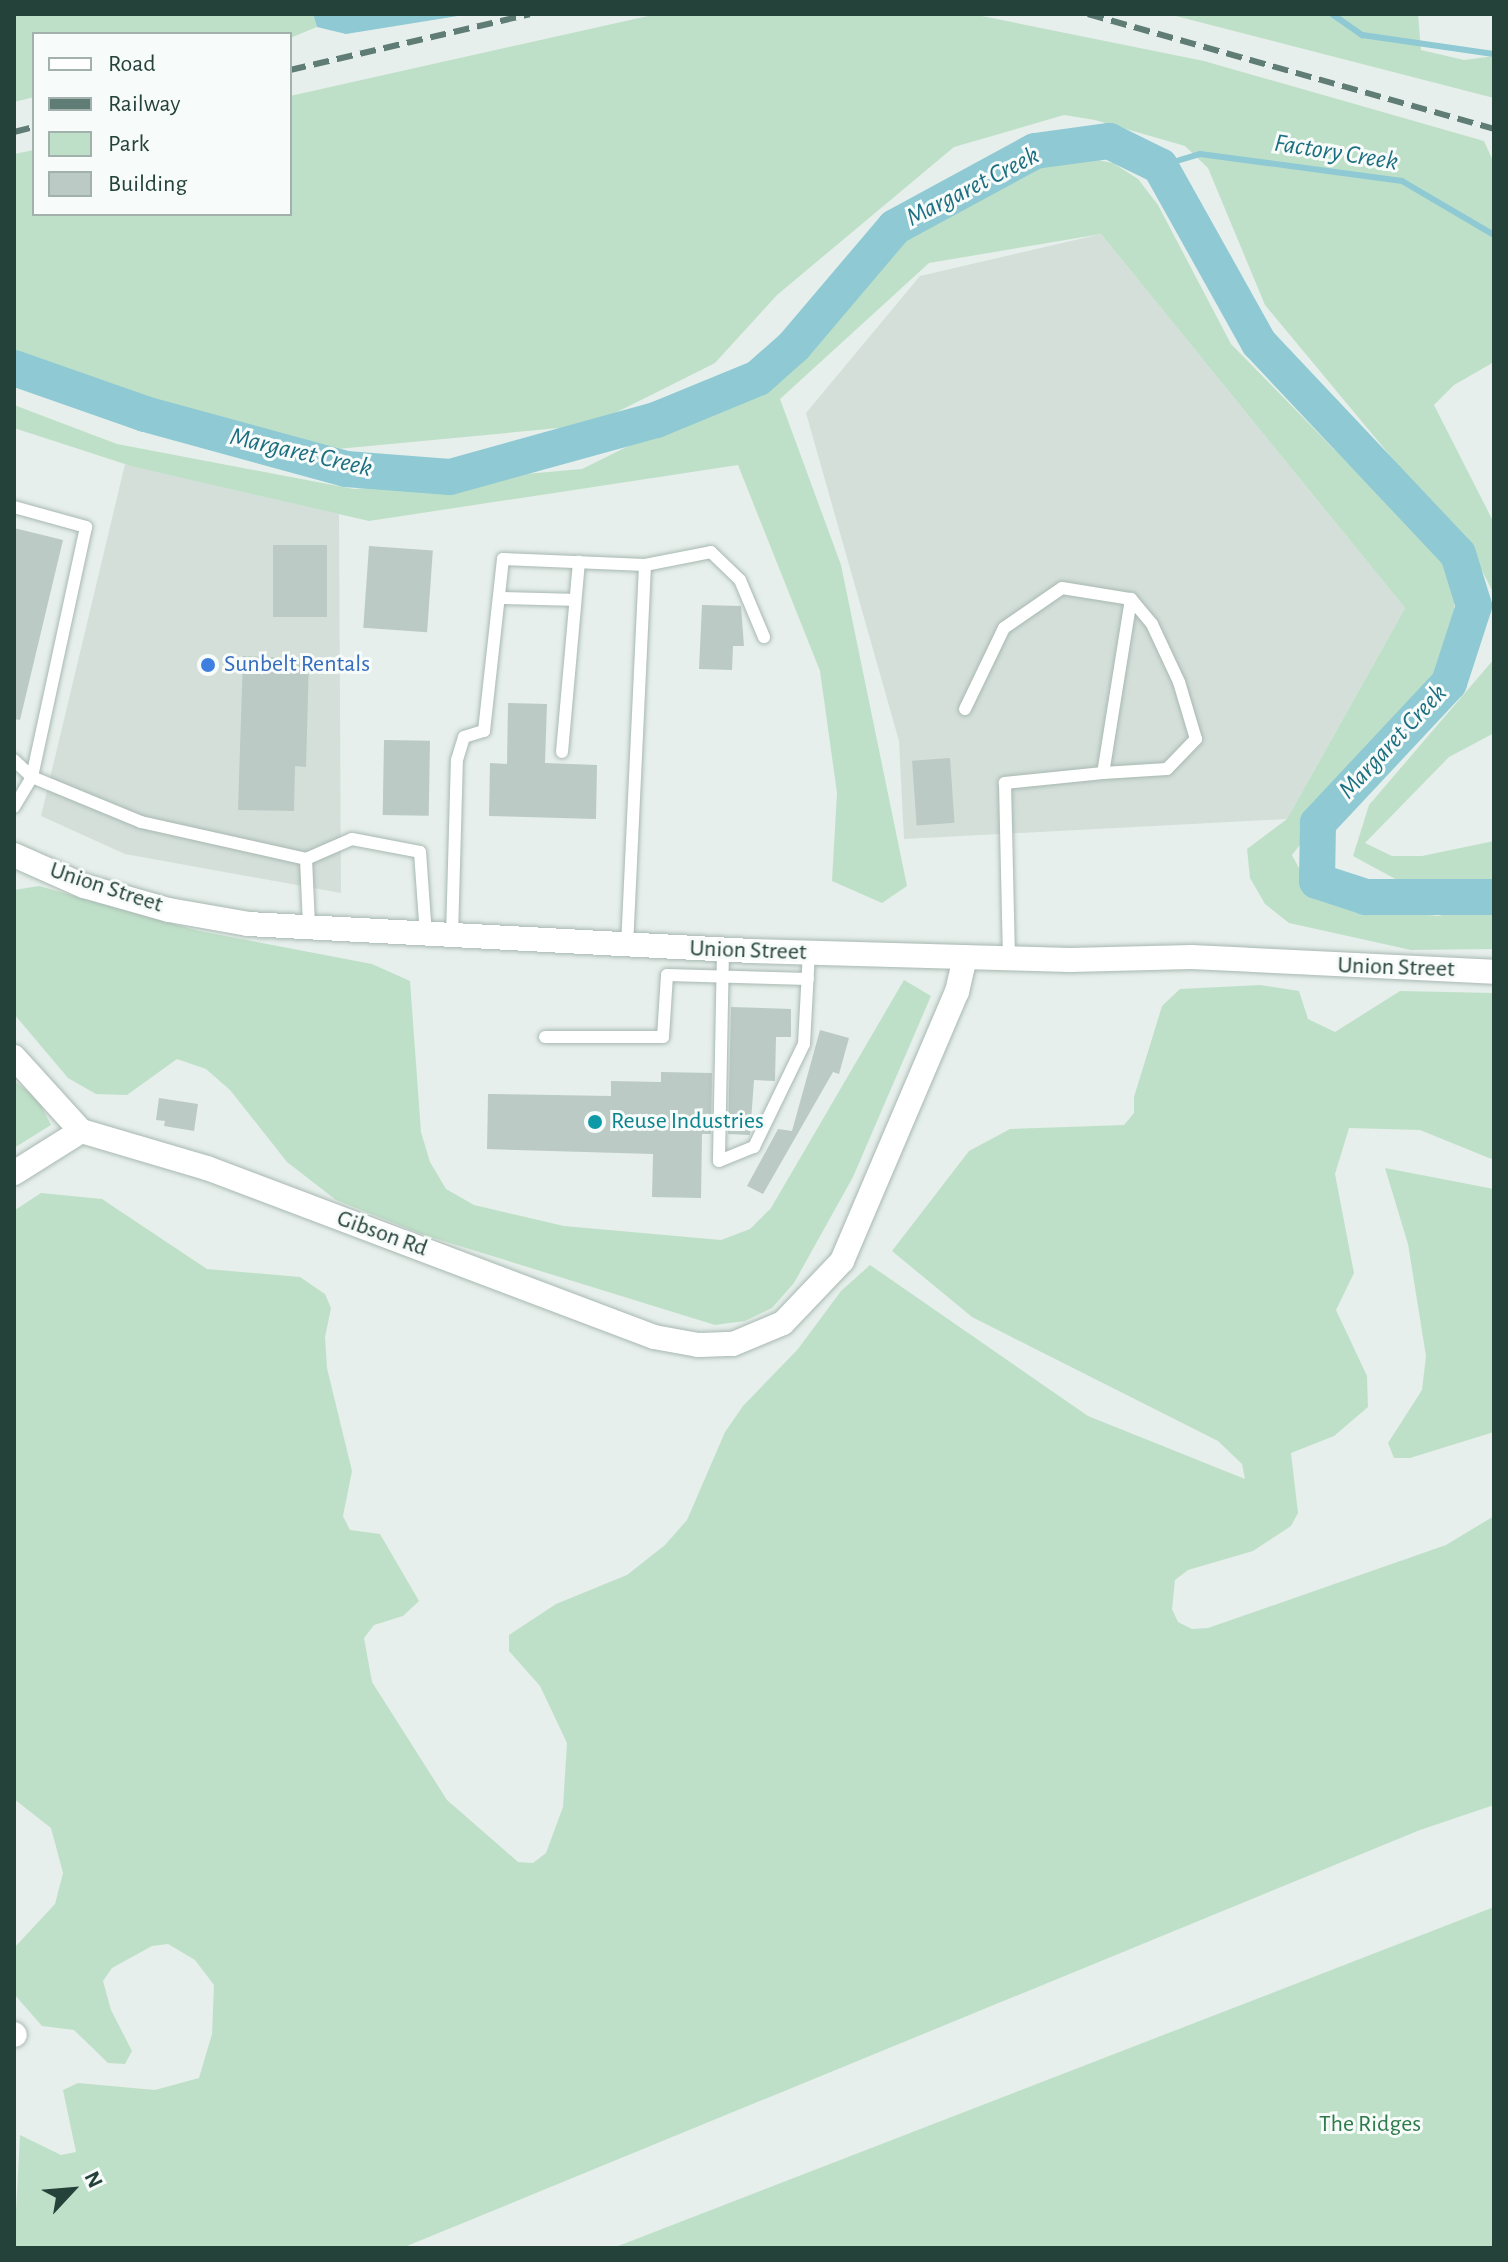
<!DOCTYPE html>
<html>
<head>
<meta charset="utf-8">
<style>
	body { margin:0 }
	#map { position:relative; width:1508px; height:2262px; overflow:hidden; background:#e6efeb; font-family:"Alegreya Sans",sans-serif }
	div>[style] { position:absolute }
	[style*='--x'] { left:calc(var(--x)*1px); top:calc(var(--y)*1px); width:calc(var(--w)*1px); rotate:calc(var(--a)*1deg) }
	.built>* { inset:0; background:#d4dfda }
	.green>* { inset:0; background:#bfe0c8 }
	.water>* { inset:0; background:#8ec9d4 }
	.stream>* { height:6px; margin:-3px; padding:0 3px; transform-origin:3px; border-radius:3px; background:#8ec9d4 }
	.river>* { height:36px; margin:-18px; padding:0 18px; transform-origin:18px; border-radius:18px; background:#8ec9d4 }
	.building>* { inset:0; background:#bbcac4; transform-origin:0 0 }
	.roads { filter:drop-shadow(0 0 2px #a8b8b2) drop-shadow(0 0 2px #a8b8b2) }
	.service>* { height:12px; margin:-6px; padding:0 6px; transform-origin:6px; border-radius:6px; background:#fff }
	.minor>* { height:24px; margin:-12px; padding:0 12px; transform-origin:12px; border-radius:12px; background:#fff }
	.tertiary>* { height:24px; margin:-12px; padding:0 12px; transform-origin:12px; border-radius:12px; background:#fff }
	.secondary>* { height:24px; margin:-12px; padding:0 12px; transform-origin:12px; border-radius:12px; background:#fff }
	.rail>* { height:6px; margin-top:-3px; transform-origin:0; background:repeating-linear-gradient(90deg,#5f7d75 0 16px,transparent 0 24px) }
	.dots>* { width:22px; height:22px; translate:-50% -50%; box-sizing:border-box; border:4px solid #f7fbf9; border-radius:50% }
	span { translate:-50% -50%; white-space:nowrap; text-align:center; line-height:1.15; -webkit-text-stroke:6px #f7fbf9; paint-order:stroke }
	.shop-label { font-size:24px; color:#366cbe }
	.left { translate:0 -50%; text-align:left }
	.street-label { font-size:24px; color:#24423a }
	.culture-label { font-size:24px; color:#0d838f }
	.park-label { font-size:24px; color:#2d7a4b }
	.water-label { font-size:26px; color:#1c6f80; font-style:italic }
	.frame { position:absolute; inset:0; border:16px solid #24423a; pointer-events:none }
	.legend { position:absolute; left:32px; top:32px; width:260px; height:184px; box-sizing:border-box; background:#f7fbf9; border:2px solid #a3b1ad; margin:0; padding:10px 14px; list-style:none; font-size:24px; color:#24423a }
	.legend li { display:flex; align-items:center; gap:16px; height:40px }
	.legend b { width:40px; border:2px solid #a3b1ad }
	.north { position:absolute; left:32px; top:2150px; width:80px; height:80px; -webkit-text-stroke:6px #f7fbf9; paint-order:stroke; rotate:64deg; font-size:22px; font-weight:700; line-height:32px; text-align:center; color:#24423a }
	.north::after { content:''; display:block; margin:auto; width:28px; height:36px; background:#24423a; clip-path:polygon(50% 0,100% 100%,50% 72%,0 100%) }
</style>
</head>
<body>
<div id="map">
	<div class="built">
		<i style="clip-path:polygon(1101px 234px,1405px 608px,1287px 819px,904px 839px,899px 741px,806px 413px,920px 276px)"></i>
		<i style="clip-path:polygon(125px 464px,339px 514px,341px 893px,125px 854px,41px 816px)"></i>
	</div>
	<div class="green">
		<i style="clip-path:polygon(14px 14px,313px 14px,317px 27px,290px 38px,34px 34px,34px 97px,14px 102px)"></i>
		<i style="clip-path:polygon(657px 14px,972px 14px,1204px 61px,1484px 141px,1494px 163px,1494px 362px,1454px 385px,1434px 405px,1494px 523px,1494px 607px,1492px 590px,1476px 559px,1265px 305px,1208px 168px,1185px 146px,1095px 120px,1064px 115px,954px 147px,777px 295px,715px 363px,591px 425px,316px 451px,14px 369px,14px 154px,34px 150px,34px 214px,290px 214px,290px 96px)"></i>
		<i style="clip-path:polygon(1168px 14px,1418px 14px,1421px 50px,1464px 60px,1494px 56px,1494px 98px)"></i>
		<i style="clip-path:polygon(1098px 160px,1113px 163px,1138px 179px,1158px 205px,1231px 344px,1423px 540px,1437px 548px,1455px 590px,1453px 637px,1441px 666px,1292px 855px,1307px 883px,1331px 904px,1438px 916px,1494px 903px,1494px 949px,1411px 950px,1289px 923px,1265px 904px,1250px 878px,1247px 849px,1287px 819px,1405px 608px,1101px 234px,929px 263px,780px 399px,841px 565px,907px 886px,882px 903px,832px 881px,837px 793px,820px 671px,738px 465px,369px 521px,131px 466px,14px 428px,14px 405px,117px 444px,354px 489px,582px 469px,764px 379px,878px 251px,1007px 175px,1067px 161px)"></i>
		<i style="clip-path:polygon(1494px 659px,1494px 733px,1449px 757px,1365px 843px,1392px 856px,1422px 856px,1494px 841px,1494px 882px,1462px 887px,1401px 882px,1353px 856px,1369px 805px)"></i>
		<i style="clip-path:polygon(39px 886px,199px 931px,372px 964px,410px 981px,421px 1132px,430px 1162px,446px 1189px,474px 1205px,564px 1226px,721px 1240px,750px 1229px,771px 1208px,904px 980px,931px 996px,853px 1177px,794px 1283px,772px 1308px,745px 1321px,715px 1325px,424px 1235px,336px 1200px,287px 1162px,230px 1090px,206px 1069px,177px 1059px,127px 1095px,96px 1094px,68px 1078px,14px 1014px,14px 890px)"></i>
		<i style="clip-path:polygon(1260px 985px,1299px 991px,1308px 1019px,1335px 1032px,1400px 991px,1494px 993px,1494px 1160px,1420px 1130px,1349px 1128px,1335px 1174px,1354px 1273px,1336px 1310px,1367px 1376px,1368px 1407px,1334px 1436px,1291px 1453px,1298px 1513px,1291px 1526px,1253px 1551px,1188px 1570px,1175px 1580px,1172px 1609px,1178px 1622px,1192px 1629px,1208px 1628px,1446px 1545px,1494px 1516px,1494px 1805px,1420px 1830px,402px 2248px,14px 2248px,20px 2135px,61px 2155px,76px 2152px,63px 2090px,78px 2083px,155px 2090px,199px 2078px,212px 2034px,214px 1985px,195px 1960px,168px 1944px,152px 1946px,112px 1968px,103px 1981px,111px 2010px,132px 2051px,125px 2064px,108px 2063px,74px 2030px,42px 2026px,14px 1994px,14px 1948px,55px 1904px,63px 1873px,51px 1828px,14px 1799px,15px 1210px,41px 1193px,102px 1199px,207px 1269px,300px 1277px,325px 1294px,331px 1308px,325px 1337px,327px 1368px,352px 1471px,343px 1516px,350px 1530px,380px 1534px,419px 1601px,403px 1616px,374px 1625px,364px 1638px,372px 1682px,447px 1800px,518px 1862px,533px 1863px,546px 1853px,563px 1807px,567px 1743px,540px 1686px,509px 1651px,509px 1635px,556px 1604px,627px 1575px,665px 1545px,687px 1520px,725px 1432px,743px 1406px,798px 1349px,841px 1291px,870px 1265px,1088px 1416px,1245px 1479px,1242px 1464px,1218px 1441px,972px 1317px,892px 1251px,969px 1151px,1010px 1129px,1124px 1125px,1134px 1113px,1134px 1097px,1162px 1006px,1180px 989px)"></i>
		<i style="clip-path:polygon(14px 1081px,37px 1098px,51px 1125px,14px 1148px)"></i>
		<i style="clip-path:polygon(1385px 1168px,1494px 1189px,1494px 1432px,1410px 1458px,1394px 1458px,1388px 1443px,1422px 1390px,1426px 1356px,1408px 1244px)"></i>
		<i style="clip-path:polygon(1494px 1907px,1494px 2248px,613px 2248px)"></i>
	</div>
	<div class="water">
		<i style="clip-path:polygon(313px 14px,470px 14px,346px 34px,317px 27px)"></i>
	</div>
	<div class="stream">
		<i style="--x:1332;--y:14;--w:37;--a:35"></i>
		<i style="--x:1362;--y:35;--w:133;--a:8.2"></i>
		<i style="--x:1160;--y:166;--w:42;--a:-16.7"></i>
		<i style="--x:1200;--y:154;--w:204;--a:7.6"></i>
		<i style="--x:1402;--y:181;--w:107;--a:30.4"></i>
	</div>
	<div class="river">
		<i style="--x:14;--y:368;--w:139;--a:19.3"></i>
		<i style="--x:145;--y:414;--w:208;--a:15.3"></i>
		<i style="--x:346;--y:469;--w:104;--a:4.4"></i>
		<i style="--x:450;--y:477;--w:214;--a:-15.5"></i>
		<i style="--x:656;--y:420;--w:110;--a:-22.4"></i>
		<i style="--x:758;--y:378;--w:48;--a:-41.6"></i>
		<i style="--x:794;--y:346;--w:156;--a:-49.7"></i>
		<i style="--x:895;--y:227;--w:159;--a:-28.5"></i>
		<i style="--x:1035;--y:151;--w:75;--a:-7.7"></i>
		<i style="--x:1109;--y:141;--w:57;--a:26.1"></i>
		<i style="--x:1160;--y:166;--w:203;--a:60.8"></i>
		<i style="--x:1259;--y:343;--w:290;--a:46.7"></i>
		<i style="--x:1458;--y:554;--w:54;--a:72.9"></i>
		<i style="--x:1474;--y:606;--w:81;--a:108"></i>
		<i style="--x:1449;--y:683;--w:192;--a:133.1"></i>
		<i style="--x:1318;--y:823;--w:58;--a:91"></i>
		<i style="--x:1317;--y:881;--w:52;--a:18.1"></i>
		<i style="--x:1366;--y:897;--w:128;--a:0"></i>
	</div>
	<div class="building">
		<i style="clip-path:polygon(14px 528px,63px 540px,20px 720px,14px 719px)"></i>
		<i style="left:273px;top:545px;width:54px;height:72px"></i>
		<i style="left:369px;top:546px;width:64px;height:82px;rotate:4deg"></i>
		<i style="clip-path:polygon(702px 605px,741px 606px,744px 646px,733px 646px,732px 670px,699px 669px)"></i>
		<i style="clip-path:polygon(243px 656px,309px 659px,306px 767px,295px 766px,294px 811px,238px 810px)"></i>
		<i style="clip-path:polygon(508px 703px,547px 704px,545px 763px,597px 765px,596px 819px,489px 816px,490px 763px,507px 764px)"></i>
		<i style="left:384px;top:740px;width:46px;height:75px;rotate:1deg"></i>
		<i style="left:950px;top:758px;width:65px;height:38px;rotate:86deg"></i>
		<i style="clip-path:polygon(731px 1007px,791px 1009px,791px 1037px,776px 1037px,775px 1081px,754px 1080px,750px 1135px,728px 1134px)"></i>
		<i style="clip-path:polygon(820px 1030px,849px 1038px,839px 1074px,833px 1072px,763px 1194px,747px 1186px,778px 1129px,792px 1131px)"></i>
		<i style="clip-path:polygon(661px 1072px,712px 1073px,711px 1134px,702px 1134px,701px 1198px,652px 1197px,653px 1154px,487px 1149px,488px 1094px,611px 1096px,611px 1081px,661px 1082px)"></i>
		<i style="clip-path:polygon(159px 1098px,198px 1104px,194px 1131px,164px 1126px,165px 1121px,156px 1120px)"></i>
	</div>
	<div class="roads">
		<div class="service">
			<i style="--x:14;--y:507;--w:75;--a:15.5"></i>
			<i style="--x:86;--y:527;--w:256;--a:102.2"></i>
			<i style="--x:32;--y:777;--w:25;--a:-137"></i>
			<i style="--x:645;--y:565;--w:67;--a:-11.1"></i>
			<i style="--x:711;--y:552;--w:40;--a:44"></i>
			<i style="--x:740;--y:580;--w:62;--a:67.2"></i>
			<i style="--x:499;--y:598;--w:74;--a:1.5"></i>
			<i style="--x:965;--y:709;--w:90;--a:-64.3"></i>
			<i style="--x:1004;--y:628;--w:70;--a:-34.6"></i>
			<i style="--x:1062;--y:588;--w:70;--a:9.1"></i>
			<i style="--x:1131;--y:599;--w:176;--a:99.1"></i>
			<i style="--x:1103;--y:773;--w:99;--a:174.2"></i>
			<i style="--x:1005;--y:783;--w:175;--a:88.7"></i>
			<i style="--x:562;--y:752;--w:191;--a:-84.9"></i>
			<i style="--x:1103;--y:773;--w:64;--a:-3.6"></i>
			<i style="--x:1167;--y:769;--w:42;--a:-46"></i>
			<i style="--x:1196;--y:739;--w:59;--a:-106.6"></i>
			<i style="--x:1179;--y:682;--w:64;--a:-115"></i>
			<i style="--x:1152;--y:624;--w:33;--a:-130"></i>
			<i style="--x:14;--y:807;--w:35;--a:-59"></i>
			<i style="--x:32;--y:777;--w:118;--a:22.4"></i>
			<i style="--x:141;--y:822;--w:169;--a:12.6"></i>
			<i style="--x:306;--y:859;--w:67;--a:87.4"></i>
			<i style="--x:306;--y:859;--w:50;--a:-23.5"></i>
			<i style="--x:352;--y:839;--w:69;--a:10.8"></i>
			<i style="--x:420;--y:852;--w:84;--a:85.9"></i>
			<i style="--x:452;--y:936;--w:176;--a:-88.4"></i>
			<i style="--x:457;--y:760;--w:24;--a:-73"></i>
			<i style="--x:464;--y:737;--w:21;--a:-17"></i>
			<i style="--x:484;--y:731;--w:173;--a:-83.7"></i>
			<i style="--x:503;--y:559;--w:142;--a:2.4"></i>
			<i style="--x:645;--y:565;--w:381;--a:92.7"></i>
			<i style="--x:723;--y:950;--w:211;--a:91.1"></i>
			<i style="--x:719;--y:1161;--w:38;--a:-22"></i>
			<i style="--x:754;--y:1147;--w:114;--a:-64.1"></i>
			<i style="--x:804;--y:1044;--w:91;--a:-86.9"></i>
			<i style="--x:545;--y:1037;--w:118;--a:0"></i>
			<i style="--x:663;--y:1037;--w:62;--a:-86.3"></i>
			<i style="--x:667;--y:975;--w:141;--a:1.6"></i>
		</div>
		<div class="minor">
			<i style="--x:81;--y:1131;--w:131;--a:16.4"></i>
			<i style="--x:207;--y:1168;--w:478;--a:20.7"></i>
			<i style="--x:654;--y:1337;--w:45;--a:10.3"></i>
			<i style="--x:698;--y:1345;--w:35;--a:-2"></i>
			<i style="--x:733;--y:1344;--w:54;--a:-22.8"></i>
			<i style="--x:783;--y:1323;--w:86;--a:-46.4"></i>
			<i style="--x:842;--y:1261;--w:293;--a:-66.9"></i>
			<i style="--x:957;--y:992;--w:36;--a:-77"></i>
			<i style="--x:14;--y:2034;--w:1;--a:45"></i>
		</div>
		<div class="tertiary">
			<i style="--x:14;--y:1057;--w:100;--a:47.8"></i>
			<i style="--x:81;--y:1131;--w:79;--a:147.9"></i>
		</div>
		<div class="secondary">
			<i style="--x:14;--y:855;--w:77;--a:23.9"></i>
			<i style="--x:84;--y:886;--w:88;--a:15.8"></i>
			<i style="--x:169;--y:910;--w:80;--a:10"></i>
			<i style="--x:248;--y:924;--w:504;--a:3.07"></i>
			<i style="--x:751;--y:951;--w:319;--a:1.6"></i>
			<i style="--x:1070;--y:960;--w:122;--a:-1.4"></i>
			<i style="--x:1192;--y:957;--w:302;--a:2.8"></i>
		</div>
	</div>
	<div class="rail">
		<i style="--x:1088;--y:14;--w:422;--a:15.8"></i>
		<i style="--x:290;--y:70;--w:246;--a:-13.1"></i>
		<i style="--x:14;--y:132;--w:21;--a:-14"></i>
	</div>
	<div class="dots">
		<i style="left:208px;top:665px;background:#3f7fe0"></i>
		<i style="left:595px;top:1122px;background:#0f9aa8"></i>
	</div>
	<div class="shop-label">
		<span class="left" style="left:224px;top:665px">Sunbelt Rentals</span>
	</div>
	<div class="street-label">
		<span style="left:106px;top:888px;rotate:18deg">Union Street</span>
		<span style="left:748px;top:951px;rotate:2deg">Union Street</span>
		<span style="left:1396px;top:968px;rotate:2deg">Union Street</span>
		<span style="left:382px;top:1234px;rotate:20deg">Gibson Rd</span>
	</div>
	<div class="culture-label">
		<span class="left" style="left:611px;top:1122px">Reuse Industries</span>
	</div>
	<div class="park-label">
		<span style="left:1370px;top:2125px">The Ridges</span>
	</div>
	<div class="water-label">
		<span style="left:1336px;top:153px;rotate:9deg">Factory Creek</span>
		<span style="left:973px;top:187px;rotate:-27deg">Margaret Creek</span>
		<span style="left:301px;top:453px;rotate:13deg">Margaret Creek</span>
		<span style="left:1393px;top:742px;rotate:-47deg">Margaret Creek</span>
	</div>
	<div class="frame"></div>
	<ul class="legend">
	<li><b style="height:10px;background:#fff"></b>Road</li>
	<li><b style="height:10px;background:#5f7d75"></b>Railway</li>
	<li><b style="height:22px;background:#bfe0c8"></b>Park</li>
	<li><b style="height:22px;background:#bbcac4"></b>Building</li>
	</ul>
	<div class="north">N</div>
</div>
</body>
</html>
